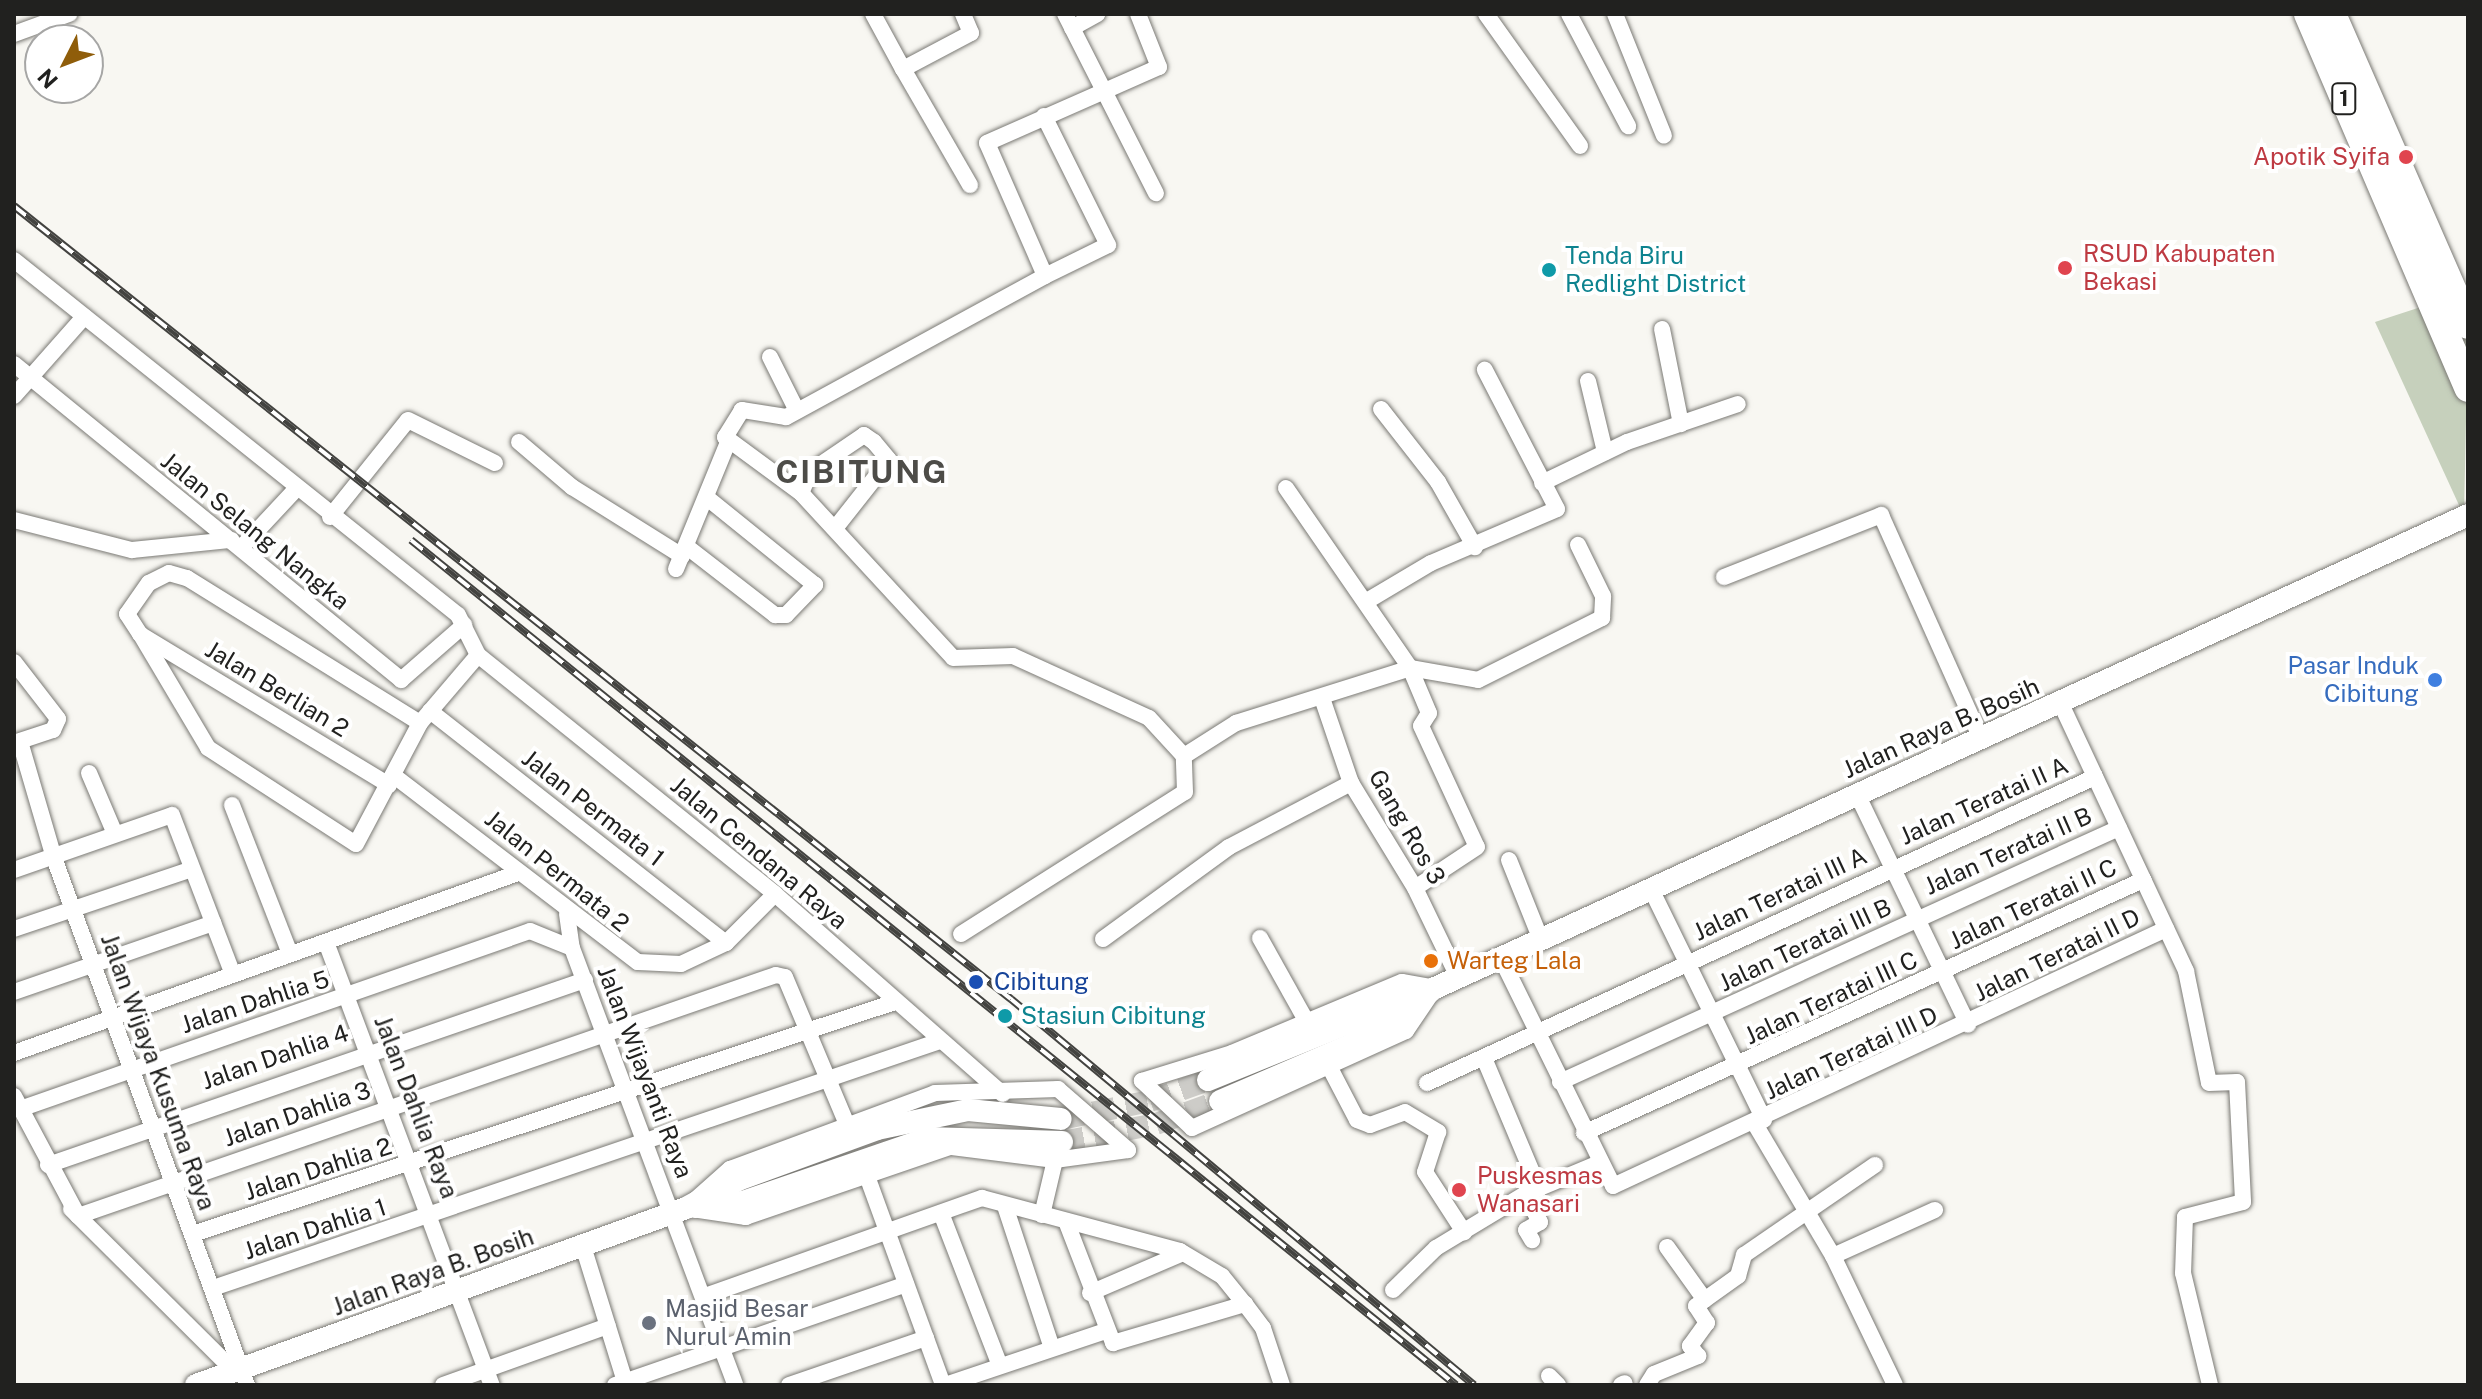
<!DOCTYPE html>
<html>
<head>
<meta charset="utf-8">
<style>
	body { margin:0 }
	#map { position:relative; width:2482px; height:1399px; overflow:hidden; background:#f8f7f2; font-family:"Public Sans",sans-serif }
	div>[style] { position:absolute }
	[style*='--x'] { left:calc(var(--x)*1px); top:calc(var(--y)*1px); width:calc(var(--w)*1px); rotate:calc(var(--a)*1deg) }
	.green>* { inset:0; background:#c6d0bc }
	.secondary-tunnel>* { height:22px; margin-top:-11px; transform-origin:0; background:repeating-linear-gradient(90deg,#cdccc8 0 22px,transparent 0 33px) }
	.roads { filter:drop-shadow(0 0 2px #7a7974) drop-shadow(0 0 2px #7a7974) }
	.street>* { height:16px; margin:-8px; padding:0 8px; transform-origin:8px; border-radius:8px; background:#fff }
	.secondary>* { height:22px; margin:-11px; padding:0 11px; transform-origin:11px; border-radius:11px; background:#fff }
	.highway>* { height:28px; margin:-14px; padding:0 14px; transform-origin:14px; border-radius:14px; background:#fff }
	.rail>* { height:8px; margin-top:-4px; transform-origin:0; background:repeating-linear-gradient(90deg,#fff 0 15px,#434340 0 30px); box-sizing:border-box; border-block:2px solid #434340 }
	.dots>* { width:22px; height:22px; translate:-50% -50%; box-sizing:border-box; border:4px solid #fff; border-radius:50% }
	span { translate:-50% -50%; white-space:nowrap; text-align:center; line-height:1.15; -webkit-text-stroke:8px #fff; paint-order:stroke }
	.shield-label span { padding:2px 6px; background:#fff; border:2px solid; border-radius:6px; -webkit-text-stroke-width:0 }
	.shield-label { font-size:22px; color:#21211f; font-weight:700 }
	.health-label { font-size:24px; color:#be3a42 }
	.right { translate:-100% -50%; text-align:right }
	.left { translate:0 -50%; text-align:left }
	.culture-label { font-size:24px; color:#0d838f }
	.street-label { font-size:24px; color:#21211f }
	.shop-label { font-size:24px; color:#366cbe }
	.food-label { font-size:24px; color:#c56008 }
	.transit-label { font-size:24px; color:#164399 }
	.worship-label { font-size:24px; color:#5b616d }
	.district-label { font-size:32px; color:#4d4c48; font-weight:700; letter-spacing:2px }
	.frame { position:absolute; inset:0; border:16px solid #21211f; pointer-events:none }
	.north { position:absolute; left:24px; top:24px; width:80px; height:80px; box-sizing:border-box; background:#fff; border:2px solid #a6a6a5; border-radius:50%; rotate:228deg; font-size:22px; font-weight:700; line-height:32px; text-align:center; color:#21211f }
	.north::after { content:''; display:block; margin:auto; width:28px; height:36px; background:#8f5d0a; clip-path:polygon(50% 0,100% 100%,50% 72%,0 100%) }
</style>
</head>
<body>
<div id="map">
	<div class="green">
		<i style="clip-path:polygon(2430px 304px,2468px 325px,2464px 516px,2375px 322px)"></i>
	</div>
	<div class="secondary-tunnel">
		<i style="--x:1061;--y:1119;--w:91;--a:-11.4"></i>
		<i style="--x:1150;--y:1101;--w:62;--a:-19.9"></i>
		<i style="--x:1062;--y:1142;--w:96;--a:-10.8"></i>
		<i style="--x:1156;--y:1124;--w:68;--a:-19.8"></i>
	</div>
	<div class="roads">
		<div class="street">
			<i style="--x:873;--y:14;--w:63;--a:61.4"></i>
			<i style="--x:903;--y:69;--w:77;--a:-27.9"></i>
			<i style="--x:971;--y:33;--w:21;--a:-113"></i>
			<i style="--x:1065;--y:14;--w:201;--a:63.1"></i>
			<i style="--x:1138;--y:14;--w:57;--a:68.4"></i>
			<i style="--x:1159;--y:67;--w:188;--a:156.2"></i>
			<i style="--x:987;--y:143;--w:145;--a:66.4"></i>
			<i style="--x:1045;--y:276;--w:295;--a:151.4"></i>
			<i style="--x:786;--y:417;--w:45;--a:-171"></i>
			<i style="--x:742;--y:410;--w:32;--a:122"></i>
			<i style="--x:725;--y:437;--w:94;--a:36.4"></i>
			<i style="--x:801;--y:493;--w:224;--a:47.3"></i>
			<i style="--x:953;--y:658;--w:60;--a:-1.9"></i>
			<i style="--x:1013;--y:656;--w:149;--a:24.5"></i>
			<i style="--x:1149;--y:718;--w:52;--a:47.4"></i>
			<i style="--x:1486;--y:14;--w:162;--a:54.5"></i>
			<i style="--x:1569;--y:14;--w:127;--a:62.2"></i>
			<i style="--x:1615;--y:14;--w:131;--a:68.1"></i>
			<i style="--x:1072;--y:28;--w:29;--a:-29"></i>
			<i style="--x:14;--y:34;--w:59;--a:-20"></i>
			<i style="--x:903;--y:69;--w:134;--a:60"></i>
			<i style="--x:1044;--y:116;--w:144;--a:63.6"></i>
			<i style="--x:1108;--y:245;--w:70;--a:153.8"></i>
			<i style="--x:14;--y:260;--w:568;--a:38.64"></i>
			<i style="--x:458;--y:615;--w:45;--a:63.4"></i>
			<i style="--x:478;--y:655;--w:381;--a:38.8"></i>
			<i style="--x:775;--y:894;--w:303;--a:41.3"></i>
			<i style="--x:1662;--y:329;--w:97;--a:78.7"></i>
			<i style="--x:770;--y:357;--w:60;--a:63.4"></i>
			<i style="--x:14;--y:364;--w:500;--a:39.2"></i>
			<i style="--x:401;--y:680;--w:84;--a:-41.1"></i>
			<i style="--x:1588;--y:381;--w:73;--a:76.5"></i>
			<i style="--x:14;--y:396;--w:106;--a:-48.5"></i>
			<i style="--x:1381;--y:409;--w:93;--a:52"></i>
			<i style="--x:1438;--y:482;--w:75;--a:60.4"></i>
			<i style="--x:519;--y:442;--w:70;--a:40.3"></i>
			<i style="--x:572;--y:487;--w:130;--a:32.1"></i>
			<i style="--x:1542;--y:483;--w:94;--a:-25.8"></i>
			<i style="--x:1627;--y:442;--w:117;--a:-18.9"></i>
			<i style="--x:1286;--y:488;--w:219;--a:55.4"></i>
			<i style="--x:1410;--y:668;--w:49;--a:67.1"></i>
			<i style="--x:1429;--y:713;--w:15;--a:122"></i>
			<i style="--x:1421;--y:726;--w:133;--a:65.2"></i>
			<i style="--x:1477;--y:847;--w:74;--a:146.5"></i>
			<i style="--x:801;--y:493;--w:24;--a:-66"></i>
			<i style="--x:811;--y:471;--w:64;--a:-34.2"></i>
			<i style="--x:864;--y:435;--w:12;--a:35"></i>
			<i style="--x:874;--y:442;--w:23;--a:50"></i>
			<i style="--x:889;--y:460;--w:85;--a:128.3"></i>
			<i style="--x:330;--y:517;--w:124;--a:-51.2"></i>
			<i style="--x:408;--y:420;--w:97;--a:26.3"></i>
			<i style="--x:14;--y:520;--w:122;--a:14.3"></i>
			<i style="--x:132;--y:550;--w:100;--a:-5.8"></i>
			<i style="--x:686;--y:546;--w:113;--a:37.8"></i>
			<i style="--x:775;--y:615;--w:11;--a:0"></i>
			<i style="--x:786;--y:615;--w:42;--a:-46"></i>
			<i style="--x:815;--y:585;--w:140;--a:-141.1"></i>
			<i style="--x:241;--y:548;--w:79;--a:-47"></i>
			<i style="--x:676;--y:569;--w:137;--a:-67.7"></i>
			<i style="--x:1724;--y:577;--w:169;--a:-21.5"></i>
			<i style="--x:1881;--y:515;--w:245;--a:65.9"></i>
			<i style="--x:1367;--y:601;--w:74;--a:-30.7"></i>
			<i style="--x:1431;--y:563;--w:137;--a:-23.2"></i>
			<i style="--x:1557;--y:509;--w:157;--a:-117.4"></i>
			<i style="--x:141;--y:635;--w:131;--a:59.3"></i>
			<i style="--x:208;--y:748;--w:176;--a:33"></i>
			<i style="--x:356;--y:844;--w:137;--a:-62.1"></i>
			<i style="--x:420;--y:723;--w:89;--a:-49.5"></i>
			<i style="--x:14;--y:662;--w:72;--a:52.3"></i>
			<i style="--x:58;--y:719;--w:12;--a:114"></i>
			<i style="--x:53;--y:730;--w:41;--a:161.6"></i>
			<i style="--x:1322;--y:698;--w:90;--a:71.2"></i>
			<i style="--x:1351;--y:783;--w:123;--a:58.6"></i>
			<i style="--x:1415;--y:888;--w:99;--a:64.2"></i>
			<i style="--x:2061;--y:704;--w:295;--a:64.9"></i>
			<i style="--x:2186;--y:971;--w:114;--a:78.4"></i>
			<i style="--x:2209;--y:1083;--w:28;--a:-2"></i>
			<i style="--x:2237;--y:1082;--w:120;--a:87.1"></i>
			<i style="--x:2243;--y:1202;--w:60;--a:165.5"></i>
			<i style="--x:2185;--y:1217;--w:56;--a:92"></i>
			<i style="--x:2183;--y:1273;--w:115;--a:76.4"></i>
			<i style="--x:430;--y:711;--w:376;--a:38.1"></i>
			<i style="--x:21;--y:745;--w:118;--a:73.7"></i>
			<i style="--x:54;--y:858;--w:561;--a:69.89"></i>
			<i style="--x:89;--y:773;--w:66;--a:66.9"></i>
			<i style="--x:393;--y:775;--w:308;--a:37.4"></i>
			<i style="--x:638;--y:962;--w:43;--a:2.7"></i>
			<i style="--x:681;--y:964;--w:50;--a:-25"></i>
			<i style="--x:726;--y:943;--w:69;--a:-45"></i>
			<i style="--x:389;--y:785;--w:291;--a:-148.8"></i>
			<i style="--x:140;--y:634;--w:24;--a:-123"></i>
			<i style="--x:127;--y:614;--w:38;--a:-55"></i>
			<i style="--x:149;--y:583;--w:22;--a:-27"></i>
			<i style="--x:169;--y:573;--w:19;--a:16"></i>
			<i style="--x:187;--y:578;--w:274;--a:31.9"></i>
			<i style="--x:1857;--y:794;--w:256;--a:64.3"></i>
			<i style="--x:232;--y:805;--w:160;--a:68.7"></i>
			<i style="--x:1509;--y:860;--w:86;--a:68.2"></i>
			<i style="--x:14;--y:870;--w:167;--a:-19.2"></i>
			<i style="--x:172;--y:815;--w:171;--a:69.1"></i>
			<i style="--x:1651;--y:889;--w:257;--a:63.9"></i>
			<i style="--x:567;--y:914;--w:34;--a:82"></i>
			<i style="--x:572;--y:948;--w:466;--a:69.5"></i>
			<i style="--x:14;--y:929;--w:188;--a:-18.6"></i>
			<i style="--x:961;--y:934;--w:265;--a:-32.4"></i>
			<i style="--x:1185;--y:792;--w:36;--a:-92"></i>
			<i style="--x:1184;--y:756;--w:62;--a:-32.4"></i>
			<i style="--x:1236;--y:723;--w:182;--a:-17.5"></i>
			<i style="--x:1410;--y:668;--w:69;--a:10"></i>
			<i style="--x:1478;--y:680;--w:139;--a:-26.6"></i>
			<i style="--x:1602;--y:618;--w:22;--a:-87"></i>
			<i style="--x:1603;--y:596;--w:57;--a:-116.1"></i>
			<i style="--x:1260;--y:938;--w:96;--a:60.8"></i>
			<i style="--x:1103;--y:939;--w:156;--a:-36.1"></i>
			<i style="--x:1229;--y:847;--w:138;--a:-27.7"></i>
			<i style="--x:326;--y:942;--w:473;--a:69.5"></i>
			<i style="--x:1501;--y:958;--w:254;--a:63.8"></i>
			<i style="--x:1613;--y:1186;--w:610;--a:-24.93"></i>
			<i style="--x:1402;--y:982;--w:34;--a:10"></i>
			<i style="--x:1435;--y:988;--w:52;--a:124"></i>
			<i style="--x:1406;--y:1031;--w:235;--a:155.6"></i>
			<i style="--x:1192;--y:1128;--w:69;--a:-136.8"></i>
			<i style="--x:1142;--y:1081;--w:94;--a:-17.3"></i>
			<i style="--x:1232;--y:1053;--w:184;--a:-22.7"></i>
			<i style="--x:14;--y:992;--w:211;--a:-19.1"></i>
			<i style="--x:14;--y:1053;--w:535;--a:-19.65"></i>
			<i style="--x:1484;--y:1058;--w:142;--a:67.2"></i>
			<i style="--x:1331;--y:1070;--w:56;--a:62.5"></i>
			<i style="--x:1357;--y:1120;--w:14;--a:21"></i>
			<i style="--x:1370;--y:1125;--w:37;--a:-20"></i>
			<i style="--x:1405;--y:1112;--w:39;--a:31"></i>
			<i style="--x:1438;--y:1132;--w:42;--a:108"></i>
			<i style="--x:1425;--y:1172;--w:72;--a:57"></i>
			<i style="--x:1560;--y:1082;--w:614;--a:-24.44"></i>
			<i style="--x:1427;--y:1083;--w:735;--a:-24.61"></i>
			<i style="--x:1058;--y:1089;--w:93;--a:41.1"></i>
			<i style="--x:1128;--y:1150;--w:74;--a:172.2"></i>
			<i style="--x:1055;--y:1160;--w:106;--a:-172.9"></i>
			<i style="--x:950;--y:1147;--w:216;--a:161.1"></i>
			<i style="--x:746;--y:1217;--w:61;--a:-171.5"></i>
			<i style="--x:686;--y:1208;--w:59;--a:-41.6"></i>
			<i style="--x:730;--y:1169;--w:219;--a:-20.3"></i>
			<i style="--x:935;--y:1093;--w:123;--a:-1.9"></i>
			<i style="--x:14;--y:1096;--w:136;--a:61.9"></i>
			<i style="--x:78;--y:1216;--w:738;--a:-19.05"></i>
			<i style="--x:776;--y:975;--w:9;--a:13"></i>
			<i style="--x:785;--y:977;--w:157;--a:67.2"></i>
			<i style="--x:20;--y:1109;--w:540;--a:-19.24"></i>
			<i style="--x:530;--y:931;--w:45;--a:22"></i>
			<i style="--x:1755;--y:1124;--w:153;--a:59.4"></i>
			<i style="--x:1833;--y:1256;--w:143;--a:64.3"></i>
			<i style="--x:1584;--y:1133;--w:614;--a:-24.35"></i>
			<i style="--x:48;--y:1165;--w:568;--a:-19.01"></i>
			<i style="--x:867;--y:1176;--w:222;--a:70"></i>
			<i style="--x:1525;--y:1194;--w:32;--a:62"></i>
			<i style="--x:1540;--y:1222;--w:16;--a:150"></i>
			<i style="--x:1526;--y:1230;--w:12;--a:59"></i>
			<i style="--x:1005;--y:1206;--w:146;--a:71.7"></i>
			<i style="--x:71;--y:1209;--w:230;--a:44.8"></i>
			<i style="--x:941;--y:1213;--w:161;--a:68.9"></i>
			<i style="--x:1042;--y:1215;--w:57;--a:-76.7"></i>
			<i style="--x:1066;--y:1221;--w:131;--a:68.9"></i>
			<i style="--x:1113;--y:1343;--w:138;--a:-16.5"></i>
			<i style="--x:1245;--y:1304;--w:30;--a:53"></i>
			<i style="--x:1263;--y:1328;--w:60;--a:71.6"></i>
			<i style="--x:193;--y:1234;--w:739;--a:-18.29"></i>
			<i style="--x:583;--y:1246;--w:142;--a:72.8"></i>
			<i style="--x:1667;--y:1247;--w:65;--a:54.4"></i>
			<i style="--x:1833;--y:1256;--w:112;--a:-24.3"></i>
			<i style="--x:213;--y:1288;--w:768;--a:-18.77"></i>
			<i style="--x:1393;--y:1290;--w:60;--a:-44.3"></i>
			<i style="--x:1436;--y:1248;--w:104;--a:-31.2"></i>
			<i style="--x:1525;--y:1194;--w:80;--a:-22.7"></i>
			<i style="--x:1090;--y:1293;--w:101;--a:-23.3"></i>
			<i style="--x:705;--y:1296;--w:294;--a:-19.5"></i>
			<i style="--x:982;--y:1198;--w:205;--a:15"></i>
			<i style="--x:1180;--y:1251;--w:49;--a:30.8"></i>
			<i style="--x:1222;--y:1276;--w:36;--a:51"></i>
			<i style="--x:1698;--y:1356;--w:13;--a:-129"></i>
			<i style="--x:1690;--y:1346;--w:29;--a:-54"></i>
			<i style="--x:1707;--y:1323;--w:20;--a:-123"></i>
			<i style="--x:1696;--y:1306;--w:52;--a:-35.5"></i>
			<i style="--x:1738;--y:1276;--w:22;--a:-74"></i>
			<i style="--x:1744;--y:1255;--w:159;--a:-34.5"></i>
			<i style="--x:1549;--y:1376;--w:13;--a:45"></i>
			<i style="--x:443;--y:1385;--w:175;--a:-19.7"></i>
			<i style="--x:615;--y:1385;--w:308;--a:-19.1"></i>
			<i style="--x:789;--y:1385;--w:145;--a:-18.9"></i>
			<i style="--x:945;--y:1385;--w:169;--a:-18.6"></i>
			<i style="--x:1621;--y:1385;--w:4;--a:-27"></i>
			<i style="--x:1647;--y:1385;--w:13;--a:-58"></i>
			<i style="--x:1654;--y:1374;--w:48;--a:-22.2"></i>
		</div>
		<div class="secondary">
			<i style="--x:1208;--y:1080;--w:245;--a:-22.1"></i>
			<i style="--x:1435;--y:988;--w:1136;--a:-24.6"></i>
			<i style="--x:1220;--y:1101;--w:162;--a:-23.2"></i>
			<i style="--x:1369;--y:1037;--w:77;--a:-36.6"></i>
			<i style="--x:695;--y:1207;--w:48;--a:-5.9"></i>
			<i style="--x:743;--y:1202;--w:197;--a:-19"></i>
			<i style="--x:929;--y:1138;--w:133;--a:1.7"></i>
			<i style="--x:196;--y:1385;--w:521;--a:-19.86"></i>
			<i style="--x:686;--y:1208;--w:59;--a:-28.3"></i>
			<i style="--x:738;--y:1180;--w:148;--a:-20.1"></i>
			<i style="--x:877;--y:1129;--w:93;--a:-11.8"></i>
			<i style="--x:968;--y:1110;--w:93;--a:5.5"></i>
		</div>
		<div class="highway">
			<i style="--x:2308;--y:14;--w:407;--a:66.8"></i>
			<i style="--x:2332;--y:14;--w:339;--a:66.4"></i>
		</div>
	</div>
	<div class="rail">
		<i style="--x:14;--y:206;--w:1274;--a:38.5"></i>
		<i style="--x:1011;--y:999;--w:603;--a:39.82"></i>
		<i style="--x:411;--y:540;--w:1344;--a:38.96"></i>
	</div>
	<div class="dots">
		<i style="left:2406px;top:157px;background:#e0444e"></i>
		<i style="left:2065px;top:268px;background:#e0444e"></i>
		<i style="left:1549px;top:270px;background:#0f9aa8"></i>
		<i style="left:2435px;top:680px;background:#3f7fe0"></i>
		<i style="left:1431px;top:961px;background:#e8710a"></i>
		<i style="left:976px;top:982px;background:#1a4fb4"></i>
		<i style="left:1005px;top:1016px;background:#0f9aa8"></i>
		<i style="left:1459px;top:1190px;background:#e0444e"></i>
		<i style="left:649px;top:1323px;background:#6b7280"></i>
	</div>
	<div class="shield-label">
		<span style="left:2344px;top:99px">1</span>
	</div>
	<div class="health-label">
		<span class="right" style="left:2390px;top:157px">Apotik Syifa</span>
		<span class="left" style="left:2083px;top:268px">RSUD Kabupaten<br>Bekasi</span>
		<span class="left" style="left:1477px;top:1190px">Puskesmas<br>Wanasari</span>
	</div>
	<div class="culture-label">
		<span class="left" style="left:1565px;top:270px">Tenda Biru<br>Redlight District</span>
		<span class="left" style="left:1021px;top:1016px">Stasiun Cibitung</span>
	</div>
	<div class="street-label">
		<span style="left:255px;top:531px;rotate:39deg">Jalan Selang Nangka</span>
		<span style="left:277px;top:689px;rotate:31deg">Jalan Berlian 2</span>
		<span style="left:1941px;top:728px;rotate:-24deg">Jalan Raya B. Bosih</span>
		<span style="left:1984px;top:801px;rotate:-24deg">Jalan Teratai II A</span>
		<span style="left:593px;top:808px;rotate:38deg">Jalan Permata 1</span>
		<span style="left:1407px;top:827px;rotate:60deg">Gang Ros 3</span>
		<span style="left:2008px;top:851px;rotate:-24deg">Jalan Teratai II B</span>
		<span style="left:759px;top:853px;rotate:40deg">Jalan Cendana Raya</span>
		<span style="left:557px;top:871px;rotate:39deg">Jalan Permata 2</span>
		<span style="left:1780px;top:894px;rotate:-25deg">Jalan Teratai III A</span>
		<span style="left:2033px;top:904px;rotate:-25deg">Jalan Teratai II C</span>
		<span style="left:1805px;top:945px;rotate:-25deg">Jalan Teratai III B</span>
		<span style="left:2057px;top:955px;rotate:-26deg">Jalan Teratai II D</span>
		<span style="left:1831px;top:998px;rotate:-25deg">Jalan Teratai III C</span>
		<span style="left:255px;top:1002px;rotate:-18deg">Jalan Dahlia 5</span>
		<span style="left:1851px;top:1053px;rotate:-25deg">Jalan Teratai III D</span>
		<span style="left:275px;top:1057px;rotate:-19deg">Jalan Dahlia 4</span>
		<span style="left:158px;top:1072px;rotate:70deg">Jalan Wijaya Kusuma Raya</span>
		<span style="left:645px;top:1072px;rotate:69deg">Jalan Wijayanti Raya</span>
		<span style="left:416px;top:1107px;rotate:69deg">Jalan Dahlia Raya</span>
		<span style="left:297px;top:1114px;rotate:-19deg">Jalan Dahlia 3</span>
		<span style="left:318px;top:1169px;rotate:-18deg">Jalan Dahlia 2</span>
		<span style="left:315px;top:1229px;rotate:-18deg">Jalan Dahlia 1</span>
		<span style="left:433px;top:1272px;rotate:-20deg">Jalan Raya B. Bosih</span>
	</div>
	<div class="shop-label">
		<span class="right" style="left:2419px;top:680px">Pasar Induk<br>Cibitung</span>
	</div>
	<div class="food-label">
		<span class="left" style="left:1447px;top:961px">Warteg Lala</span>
	</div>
	<div class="transit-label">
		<span class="left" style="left:994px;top:982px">Cibitung</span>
	</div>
	<div class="worship-label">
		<span class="left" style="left:665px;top:1323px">Masjid Besar<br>Nurul Amin</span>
	</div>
	<div class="district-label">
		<span style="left:862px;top:472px">CIBITUNG</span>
	</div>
	<div class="frame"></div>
	<div class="north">N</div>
</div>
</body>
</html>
